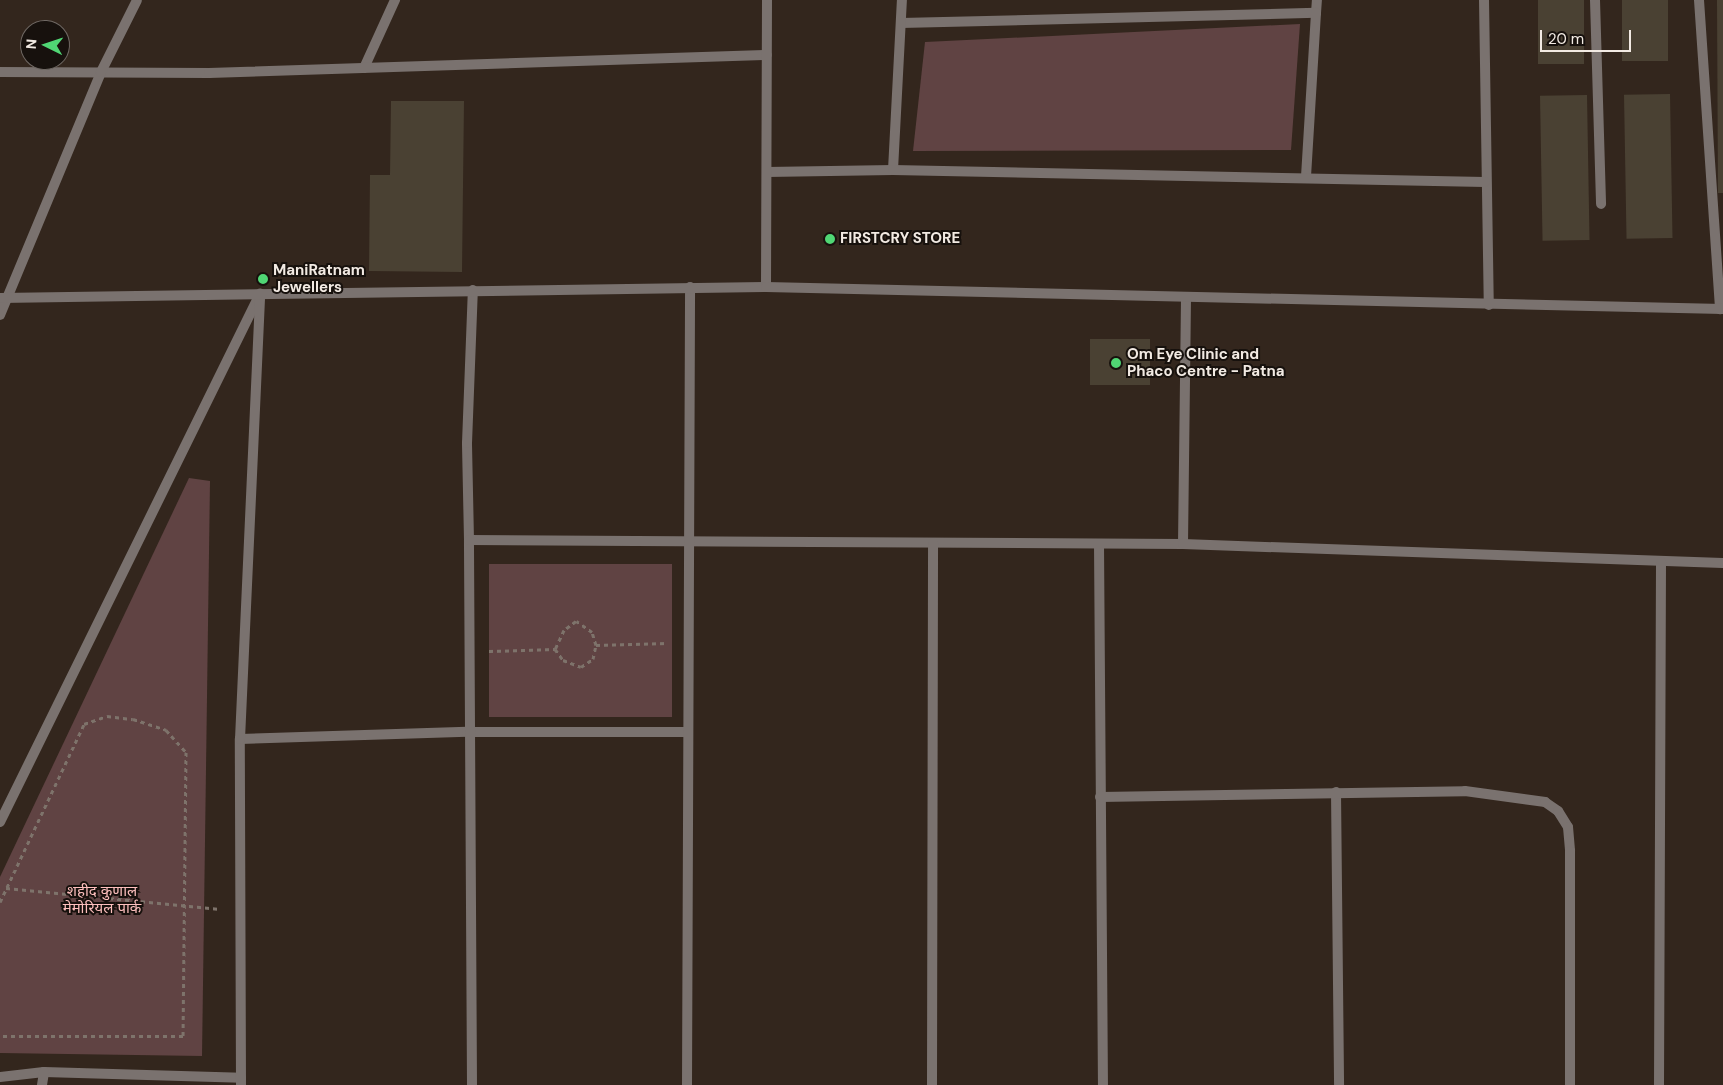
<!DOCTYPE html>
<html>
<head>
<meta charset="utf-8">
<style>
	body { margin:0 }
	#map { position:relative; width:1723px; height:1085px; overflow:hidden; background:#33261d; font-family:"DM Sans","Noto Sans Devanagari",sans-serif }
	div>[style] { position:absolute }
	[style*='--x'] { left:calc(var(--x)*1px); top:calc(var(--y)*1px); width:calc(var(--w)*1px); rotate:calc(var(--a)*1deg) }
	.green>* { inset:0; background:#604343; transform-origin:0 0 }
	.building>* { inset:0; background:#4a4133; transform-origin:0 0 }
	.path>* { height:3px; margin-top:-1.5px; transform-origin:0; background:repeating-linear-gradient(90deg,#7e736b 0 4px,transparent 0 8px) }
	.minor>* { height:10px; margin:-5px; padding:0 5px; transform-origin:5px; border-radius:5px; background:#7a726f }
	.tertiary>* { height:10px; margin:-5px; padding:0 5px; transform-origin:5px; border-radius:5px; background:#7a726f }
	.dots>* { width:14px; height:14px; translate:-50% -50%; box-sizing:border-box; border:2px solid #17110d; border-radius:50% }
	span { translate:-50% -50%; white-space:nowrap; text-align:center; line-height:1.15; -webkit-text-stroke:4px #17110d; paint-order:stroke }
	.poi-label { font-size:15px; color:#f2eae3; font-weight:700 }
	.left { translate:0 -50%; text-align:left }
	.park-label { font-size:15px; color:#fec0be }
	.north { position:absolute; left:20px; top:20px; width:50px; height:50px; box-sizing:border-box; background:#17110d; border:1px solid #6f6863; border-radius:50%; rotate:274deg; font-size:14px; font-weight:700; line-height:20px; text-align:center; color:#f2eae3 }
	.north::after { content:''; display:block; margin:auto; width:18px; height:22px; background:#50d674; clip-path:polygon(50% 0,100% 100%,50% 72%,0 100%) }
	.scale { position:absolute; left:1540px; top:30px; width:91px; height:22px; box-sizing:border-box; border:2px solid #f2eae3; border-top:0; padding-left:6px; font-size:15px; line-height:18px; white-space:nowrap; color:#f2eae3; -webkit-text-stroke:4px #17110d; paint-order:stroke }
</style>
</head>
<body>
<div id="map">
	<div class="green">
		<i style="clip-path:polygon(1300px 24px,1291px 150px,913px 151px,925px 42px)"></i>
		<i style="clip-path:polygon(189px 478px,210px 481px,202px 1056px,0 1053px,0 877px)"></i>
		<i style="left:489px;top:564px;width:183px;height:153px"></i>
	</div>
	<div class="building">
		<i style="left:1538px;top:0;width:46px;height:64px"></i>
		<i style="left:1622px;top:0;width:46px;height:61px"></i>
		<i style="clip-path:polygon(1717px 0,1723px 0,1723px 193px,1718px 193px)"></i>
		<i style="left:1670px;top:94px;width:144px;height:46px;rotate:89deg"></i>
		<i style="left:1587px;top:95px;width:145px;height:47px;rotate:89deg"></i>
		<i style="clip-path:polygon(391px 101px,464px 101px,462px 272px,369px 271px,370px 175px,390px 175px)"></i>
		<i style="left:1090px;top:339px;width:60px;height:46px"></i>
	</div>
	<div class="path">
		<i style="--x:596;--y:645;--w:72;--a:-1.6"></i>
		<i style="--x:489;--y:651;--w:66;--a:-1.7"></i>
		<i style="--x:555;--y:649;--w:14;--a:54"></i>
		<i style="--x:563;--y:660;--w:19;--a:21"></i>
		<i style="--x:581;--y:667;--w:14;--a:-34"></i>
		<i style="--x:593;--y:659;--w:14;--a:-78"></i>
		<i style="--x:596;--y:645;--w:14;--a:-107"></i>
		<i style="--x:592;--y:632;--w:19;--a:-145"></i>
		<i style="--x:576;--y:621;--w:15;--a:143"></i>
		<i style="--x:564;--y:630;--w:21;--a:115"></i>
		<i style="--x:6;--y:888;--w:215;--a:5.6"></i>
		<i style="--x:0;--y:902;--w:197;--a:-64.7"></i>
		<i style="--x:84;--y:724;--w:24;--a:-19"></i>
		<i style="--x:107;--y:716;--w:26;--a:7"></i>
		<i style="--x:133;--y:719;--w:35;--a:18"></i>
		<i style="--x:166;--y:730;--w:30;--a:48"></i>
		<i style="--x:186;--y:752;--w:284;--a:90.6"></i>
		<i style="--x:183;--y:1036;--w:183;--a:180"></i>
	</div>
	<div class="minor">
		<i style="--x:1484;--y:0;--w:305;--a:89.1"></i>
		<i style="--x:1595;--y:0;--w:204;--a:88.3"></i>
		<i style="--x:1699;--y:0;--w:310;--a:86.1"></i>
		<i style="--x:1316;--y:13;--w:13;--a:-86"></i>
		<i style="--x:901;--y:23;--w:415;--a:-1.4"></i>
		<i style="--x:1316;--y:13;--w:165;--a:93.5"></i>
		<i style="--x:364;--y:68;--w:75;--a:-65.5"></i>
		<i style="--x:0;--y:72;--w:209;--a:0.3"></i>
		<i style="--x:209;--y:73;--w:558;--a:-1.85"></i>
		<i style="--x:893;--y:170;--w:170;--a:-87"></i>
		<i style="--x:767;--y:172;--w:126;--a:-0.9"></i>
		<i style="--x:893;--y:170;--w:592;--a:1.16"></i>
		<i style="--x:766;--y:287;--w:287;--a:-89.8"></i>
		<i style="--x:0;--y:315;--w:263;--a:-67.4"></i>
		<i style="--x:101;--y:72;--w:80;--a:-63.4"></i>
		<i style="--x:469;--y:540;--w:97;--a:-91.2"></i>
		<i style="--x:467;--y:443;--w:153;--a:-87.8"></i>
		<i style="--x:1099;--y:544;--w:541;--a:89.58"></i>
		<i style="--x:1183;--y:544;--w:247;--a:-89.3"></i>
		<i style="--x:240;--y:739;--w:227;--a:-1.8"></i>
		<i style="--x:467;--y:732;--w:220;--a:0"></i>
		<i style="--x:1336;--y:792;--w:293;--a:89.4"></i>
		<i style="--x:1100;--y:797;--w:365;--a:-0.9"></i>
		<i style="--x:1465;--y:791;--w:81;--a:7.8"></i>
		<i style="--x:1545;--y:802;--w:16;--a:35"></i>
		<i style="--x:1558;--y:811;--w:19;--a:58"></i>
		<i style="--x:1568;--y:827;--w:24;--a:85"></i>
		<i style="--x:1570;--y:851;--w:234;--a:90"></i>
		<i style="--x:0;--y:822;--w:584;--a:-63.79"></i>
		<i style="--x:0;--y:1077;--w:44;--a:-6.5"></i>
		<i style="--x:44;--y:1072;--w:197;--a:1.7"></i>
		<i style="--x:42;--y:1085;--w:13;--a:-81"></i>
		<i style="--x:241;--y:1085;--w:346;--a:-90.2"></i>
		<i style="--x:240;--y:739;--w:446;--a:-87.4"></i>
		<i style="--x:472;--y:1085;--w:545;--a:-90.32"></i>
		<i style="--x:469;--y:540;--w:714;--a:0.32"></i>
		<i style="--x:1183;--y:544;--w:540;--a:2.02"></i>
		<i style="--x:687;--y:1085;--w:798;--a:-89.78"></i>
		<i style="--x:932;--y:1085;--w:542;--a:-89.89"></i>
		<i style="--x:1659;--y:1085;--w:523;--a:-89.78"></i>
	</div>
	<div class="tertiary">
		<i style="--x:0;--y:298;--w:766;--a:-0.82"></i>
		<i style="--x:766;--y:287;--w:957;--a:1.32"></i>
	</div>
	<div class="dots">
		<i style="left:830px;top:239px;background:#50d674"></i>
		<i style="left:263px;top:279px;background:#50d674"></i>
		<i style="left:1116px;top:363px;background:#50d674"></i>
	</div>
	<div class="poi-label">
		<span class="left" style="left:840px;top:239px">FIRSTCRY STORE</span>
		<span class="left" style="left:273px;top:279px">ManiRatnam<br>Jewellers</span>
		<span class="left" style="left:1127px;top:363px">Om Eye Clinic and<br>Phaco Centre - Patna</span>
	</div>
	<div class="park-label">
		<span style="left:102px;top:900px">शहीद कुणाल<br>मेमोरियल पार्क</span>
	</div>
	<div class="north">N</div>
	<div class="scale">20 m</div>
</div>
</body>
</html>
